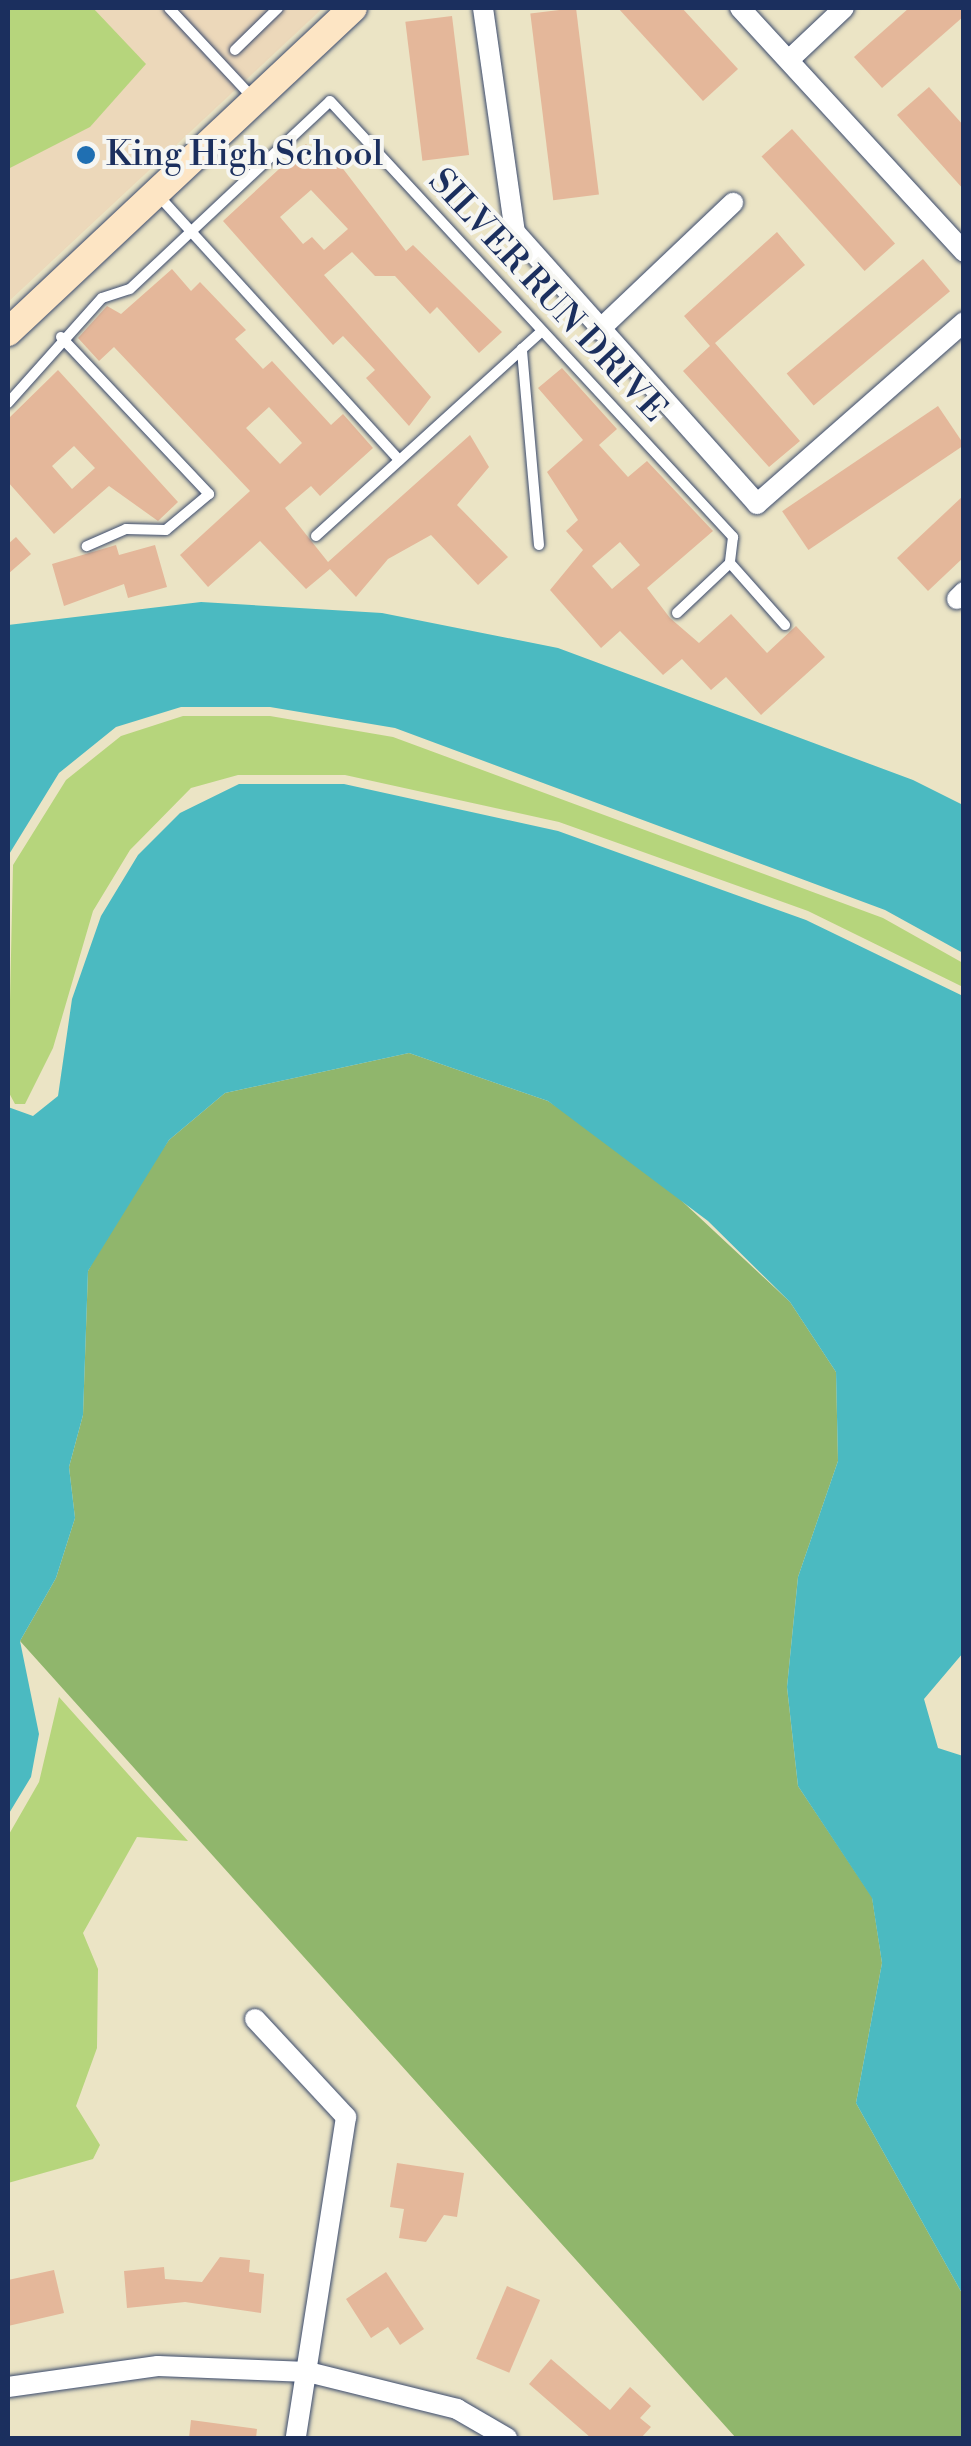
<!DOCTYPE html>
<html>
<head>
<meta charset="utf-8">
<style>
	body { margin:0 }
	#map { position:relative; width:971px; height:2446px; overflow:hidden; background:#ebe4c5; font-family:"Libre Bodoni",serif }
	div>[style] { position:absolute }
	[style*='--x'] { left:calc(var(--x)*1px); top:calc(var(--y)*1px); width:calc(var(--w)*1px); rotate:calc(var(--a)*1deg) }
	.built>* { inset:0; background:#ecd8ba }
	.green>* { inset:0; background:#b6d57c }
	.forest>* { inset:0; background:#90b66c }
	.water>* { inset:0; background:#4bbac1 }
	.building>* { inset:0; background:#e4b79a; transform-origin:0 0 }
	.roads { filter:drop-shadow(0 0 2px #3a4a6d) drop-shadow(0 0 2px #3a4a6d) }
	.lane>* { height:10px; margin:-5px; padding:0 5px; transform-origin:5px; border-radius:5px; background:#fff }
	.street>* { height:20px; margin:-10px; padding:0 10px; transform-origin:10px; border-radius:10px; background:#fff }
	.secondary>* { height:28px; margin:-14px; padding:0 14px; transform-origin:14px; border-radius:14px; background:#fde5c4 }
	.dots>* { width:28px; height:28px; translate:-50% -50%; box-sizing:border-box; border:5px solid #f6f6f2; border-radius:50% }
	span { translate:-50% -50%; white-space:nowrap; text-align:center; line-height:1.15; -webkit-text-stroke:8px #f6f6f2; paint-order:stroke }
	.poi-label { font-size:35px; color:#1b2f5e }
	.left { translate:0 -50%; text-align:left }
	.street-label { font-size:35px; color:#1b2f5e }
	.frame { position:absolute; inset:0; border:10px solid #1b2f5e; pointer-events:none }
</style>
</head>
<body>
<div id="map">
	<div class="built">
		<i style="clip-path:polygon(8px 8px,323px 8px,8px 302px)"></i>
	</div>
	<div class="green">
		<i style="clip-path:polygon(8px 8px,93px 8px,146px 64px,90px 127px,8px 169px)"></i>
		<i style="clip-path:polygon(183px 716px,270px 716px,393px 737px,883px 918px,963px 963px,963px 987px,808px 911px,559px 822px,345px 775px,238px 775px,191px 788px,130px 850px,93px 911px,53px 1048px,25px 1104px,15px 1104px,8px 1091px,13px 865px,66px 780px,121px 736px)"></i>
		<i style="clip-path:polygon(59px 1697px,188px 1841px,137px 1837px,83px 1933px,98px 1969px,97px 2048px,76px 2106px,100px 2145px,93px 2159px,8px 2183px,8px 1836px,39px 1782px)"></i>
	</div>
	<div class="forest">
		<i style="clip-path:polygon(409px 1053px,548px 1101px,638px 1160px,790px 1302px,836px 1372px,838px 1461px,798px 1577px,787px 1687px,798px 1786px,872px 1897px,882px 1963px,856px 2103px,963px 2295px,963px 2438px,736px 2438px,20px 1641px,56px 1578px,75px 1518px,69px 1467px,83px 1415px,88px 1271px,119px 1211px,169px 1140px,225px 1093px)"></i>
	</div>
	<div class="water">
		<i style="clip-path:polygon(201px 602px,382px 613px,558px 648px,913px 780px,963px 805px,963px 953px,885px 910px,395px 728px,270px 707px,181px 707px,116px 727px,59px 773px,8px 856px,8px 625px)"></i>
		<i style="clip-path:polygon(239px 784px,344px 784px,558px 831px,806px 920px,963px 996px,963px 1653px,924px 1699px,938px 1748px,963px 1756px,963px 2295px,856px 2103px,882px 1963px,872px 1898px,798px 1786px,787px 1687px,798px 1577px,838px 1461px,836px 1372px,790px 1302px,708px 1221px,548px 1101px,409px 1053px,225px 1093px,169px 1140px,88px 1271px,83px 1415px,69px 1467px,75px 1518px,56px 1578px,20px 1641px,39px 1734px,31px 1777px,8px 1815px,8px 1107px,33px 1116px,58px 1096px,72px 999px,101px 916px,138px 855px,180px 813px)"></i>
	</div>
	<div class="building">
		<i style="left:576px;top:8px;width:188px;height:46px;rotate:83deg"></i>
		<i style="clip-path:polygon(618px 8px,682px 8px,738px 69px,703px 101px)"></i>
		<i style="clip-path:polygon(909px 8px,964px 8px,964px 16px,882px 88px,854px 57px)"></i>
		<i style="left:452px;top:16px;width:140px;height:47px;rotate:83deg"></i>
		<i style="clip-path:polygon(929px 87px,964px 126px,964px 190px,897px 115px)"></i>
		<i style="left:792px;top:129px;width:154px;height:41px;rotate:48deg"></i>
		<i style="clip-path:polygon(evenodd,306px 144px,325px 165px,334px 157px,406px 251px,413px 245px,502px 332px,479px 353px,437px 307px,430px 314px,395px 276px,375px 276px,352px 252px,324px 275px,431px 397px,409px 426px,366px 378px,375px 370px,343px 336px,333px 345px,223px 221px,306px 144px,311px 190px,348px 229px,324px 250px,312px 237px,303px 244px,280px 217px,311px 190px)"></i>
		<i style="clip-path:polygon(777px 232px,805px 265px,715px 343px,800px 441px,769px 467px,683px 371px,710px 346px,684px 316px)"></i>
		<i style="left:923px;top:259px;width:42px;height:178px;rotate:50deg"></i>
		<i style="clip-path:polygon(evenodd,172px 269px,191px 291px,200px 282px,246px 330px,235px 339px,263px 369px,272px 361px,331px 425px,343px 414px,373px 448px,320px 496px,311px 486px,285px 508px,328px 562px,470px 435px,489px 467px,457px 505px,508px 557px,478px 585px,431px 535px,388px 559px,356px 597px,330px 569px,306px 589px,260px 541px,208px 587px,180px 555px,250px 491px,114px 347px,99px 361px,78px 338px,107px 306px,121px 314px,172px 269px,269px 407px,302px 443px,280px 464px,246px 428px,269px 407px)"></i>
		<i style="clip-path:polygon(evenodd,562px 368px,617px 429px,599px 445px,628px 477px,647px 461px,713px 531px,647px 588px,670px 618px,699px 643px,731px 614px,767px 653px,796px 626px,825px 657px,761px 715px,726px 677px,711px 690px,682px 659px,663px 675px,620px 631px,601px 648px,550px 590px,583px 550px,566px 531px,578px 520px,547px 472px,583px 440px,538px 388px,562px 368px,620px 542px,640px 565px,612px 589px,592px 566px,620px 542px)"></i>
		<i style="clip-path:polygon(evenodd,58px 370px,178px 502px,158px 521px,109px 486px,54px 534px,8px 482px,8px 419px,58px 370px,74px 446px,95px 468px,72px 489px,52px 466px,74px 446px)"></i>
		<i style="left:938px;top:406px;width:47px;height:188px;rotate:56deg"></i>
		<i style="clip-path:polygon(964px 495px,964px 557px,928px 591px,897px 558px)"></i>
		<i style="clip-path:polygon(16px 537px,31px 554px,8px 574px,8px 544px)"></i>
		<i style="clip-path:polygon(116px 545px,119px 555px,155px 545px,167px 587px,128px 598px,124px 584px,64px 606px,52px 564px)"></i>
		<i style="clip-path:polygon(397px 2163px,464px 2173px,457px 2217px,444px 2215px,426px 2242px,399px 2238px,404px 2209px,390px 2207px)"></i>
		<i style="clip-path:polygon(220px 2257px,250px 2260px,249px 2272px,264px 2274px,261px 2313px,185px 2302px,127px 2308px,124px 2271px,164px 2267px,165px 2279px,202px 2282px)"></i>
		<i style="clip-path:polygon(54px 2270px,64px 2313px,8px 2326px,8px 2280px)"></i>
		<i style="clip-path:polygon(386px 2272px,424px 2329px,400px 2345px,388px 2327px,371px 2338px,346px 2299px)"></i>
		<i style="left:507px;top:2286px;width:36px;height:79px;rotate:23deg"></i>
		<i style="clip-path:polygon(551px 2359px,610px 2410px,630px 2387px,651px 2406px,640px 2418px,651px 2427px,641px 2438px,591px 2438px,529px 2384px)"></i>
		<i style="clip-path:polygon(191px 2420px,257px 2429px,256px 2438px,189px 2438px)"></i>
	</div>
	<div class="roads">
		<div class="lane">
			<i style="--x:169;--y:8;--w:123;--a:47"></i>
			<i style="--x:235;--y:50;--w:60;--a:-44.3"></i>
			<i style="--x:157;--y:194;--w:360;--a:47.7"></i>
			<i style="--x:61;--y:337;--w:216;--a:46.7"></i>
			<i style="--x:209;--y:494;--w:56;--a:140.1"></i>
			<i style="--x:166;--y:530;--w:40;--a:-178.6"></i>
			<i style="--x:126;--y:529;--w:43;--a:156.4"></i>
			<i style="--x:8;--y:403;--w:141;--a:-48.2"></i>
			<i style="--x:102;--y:298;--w:29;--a:-18"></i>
			<i style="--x:130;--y:289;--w:274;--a:-43.2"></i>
			<i style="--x:330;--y:101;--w:594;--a:47.25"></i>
			<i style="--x:733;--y:537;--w:26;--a:97"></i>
			<i style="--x:730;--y:563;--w:83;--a:48.4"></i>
			<i style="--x:316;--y:536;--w:278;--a:-42.2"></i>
			<i style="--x:539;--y:545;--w:197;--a:-95"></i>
			<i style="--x:522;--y:349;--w:25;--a:-42"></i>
			<i style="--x:677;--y:613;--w:73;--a:-43.3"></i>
		</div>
		<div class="street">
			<i style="--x:483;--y:8;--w:226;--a:81.9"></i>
			<i style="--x:515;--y:232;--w:364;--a:48.3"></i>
			<i style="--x:757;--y:504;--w:276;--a:-41.3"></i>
			<i style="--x:740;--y:8;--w:331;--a:47.4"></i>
			<i style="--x:790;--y:59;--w:74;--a:-43.4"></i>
			<i style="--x:599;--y:330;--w:185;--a:-43.5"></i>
			<i style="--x:957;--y:599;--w:10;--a:-45"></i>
			<i style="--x:255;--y:2019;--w:134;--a:47.1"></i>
			<i style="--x:346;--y:2117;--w:325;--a:98.9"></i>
			<i style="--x:8;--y:2387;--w:151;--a:-8"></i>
			<i style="--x:158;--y:2366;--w:150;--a:2.3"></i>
			<i style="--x:308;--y:2372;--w:154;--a:13.9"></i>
			<i style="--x:457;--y:2409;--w:58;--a:30.1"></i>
		</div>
		<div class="secondary">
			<i style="--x:8;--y:332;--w:473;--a:-43.2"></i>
		</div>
	</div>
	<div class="dots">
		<i style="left:86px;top:155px;background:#1f6fb2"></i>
	</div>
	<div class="poi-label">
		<span class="left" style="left:106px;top:155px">King High School</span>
	</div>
	<div class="street-label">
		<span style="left:547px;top:296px;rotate:47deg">SILVER RUN DRIVE</span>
	</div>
	<div class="frame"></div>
</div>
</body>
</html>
